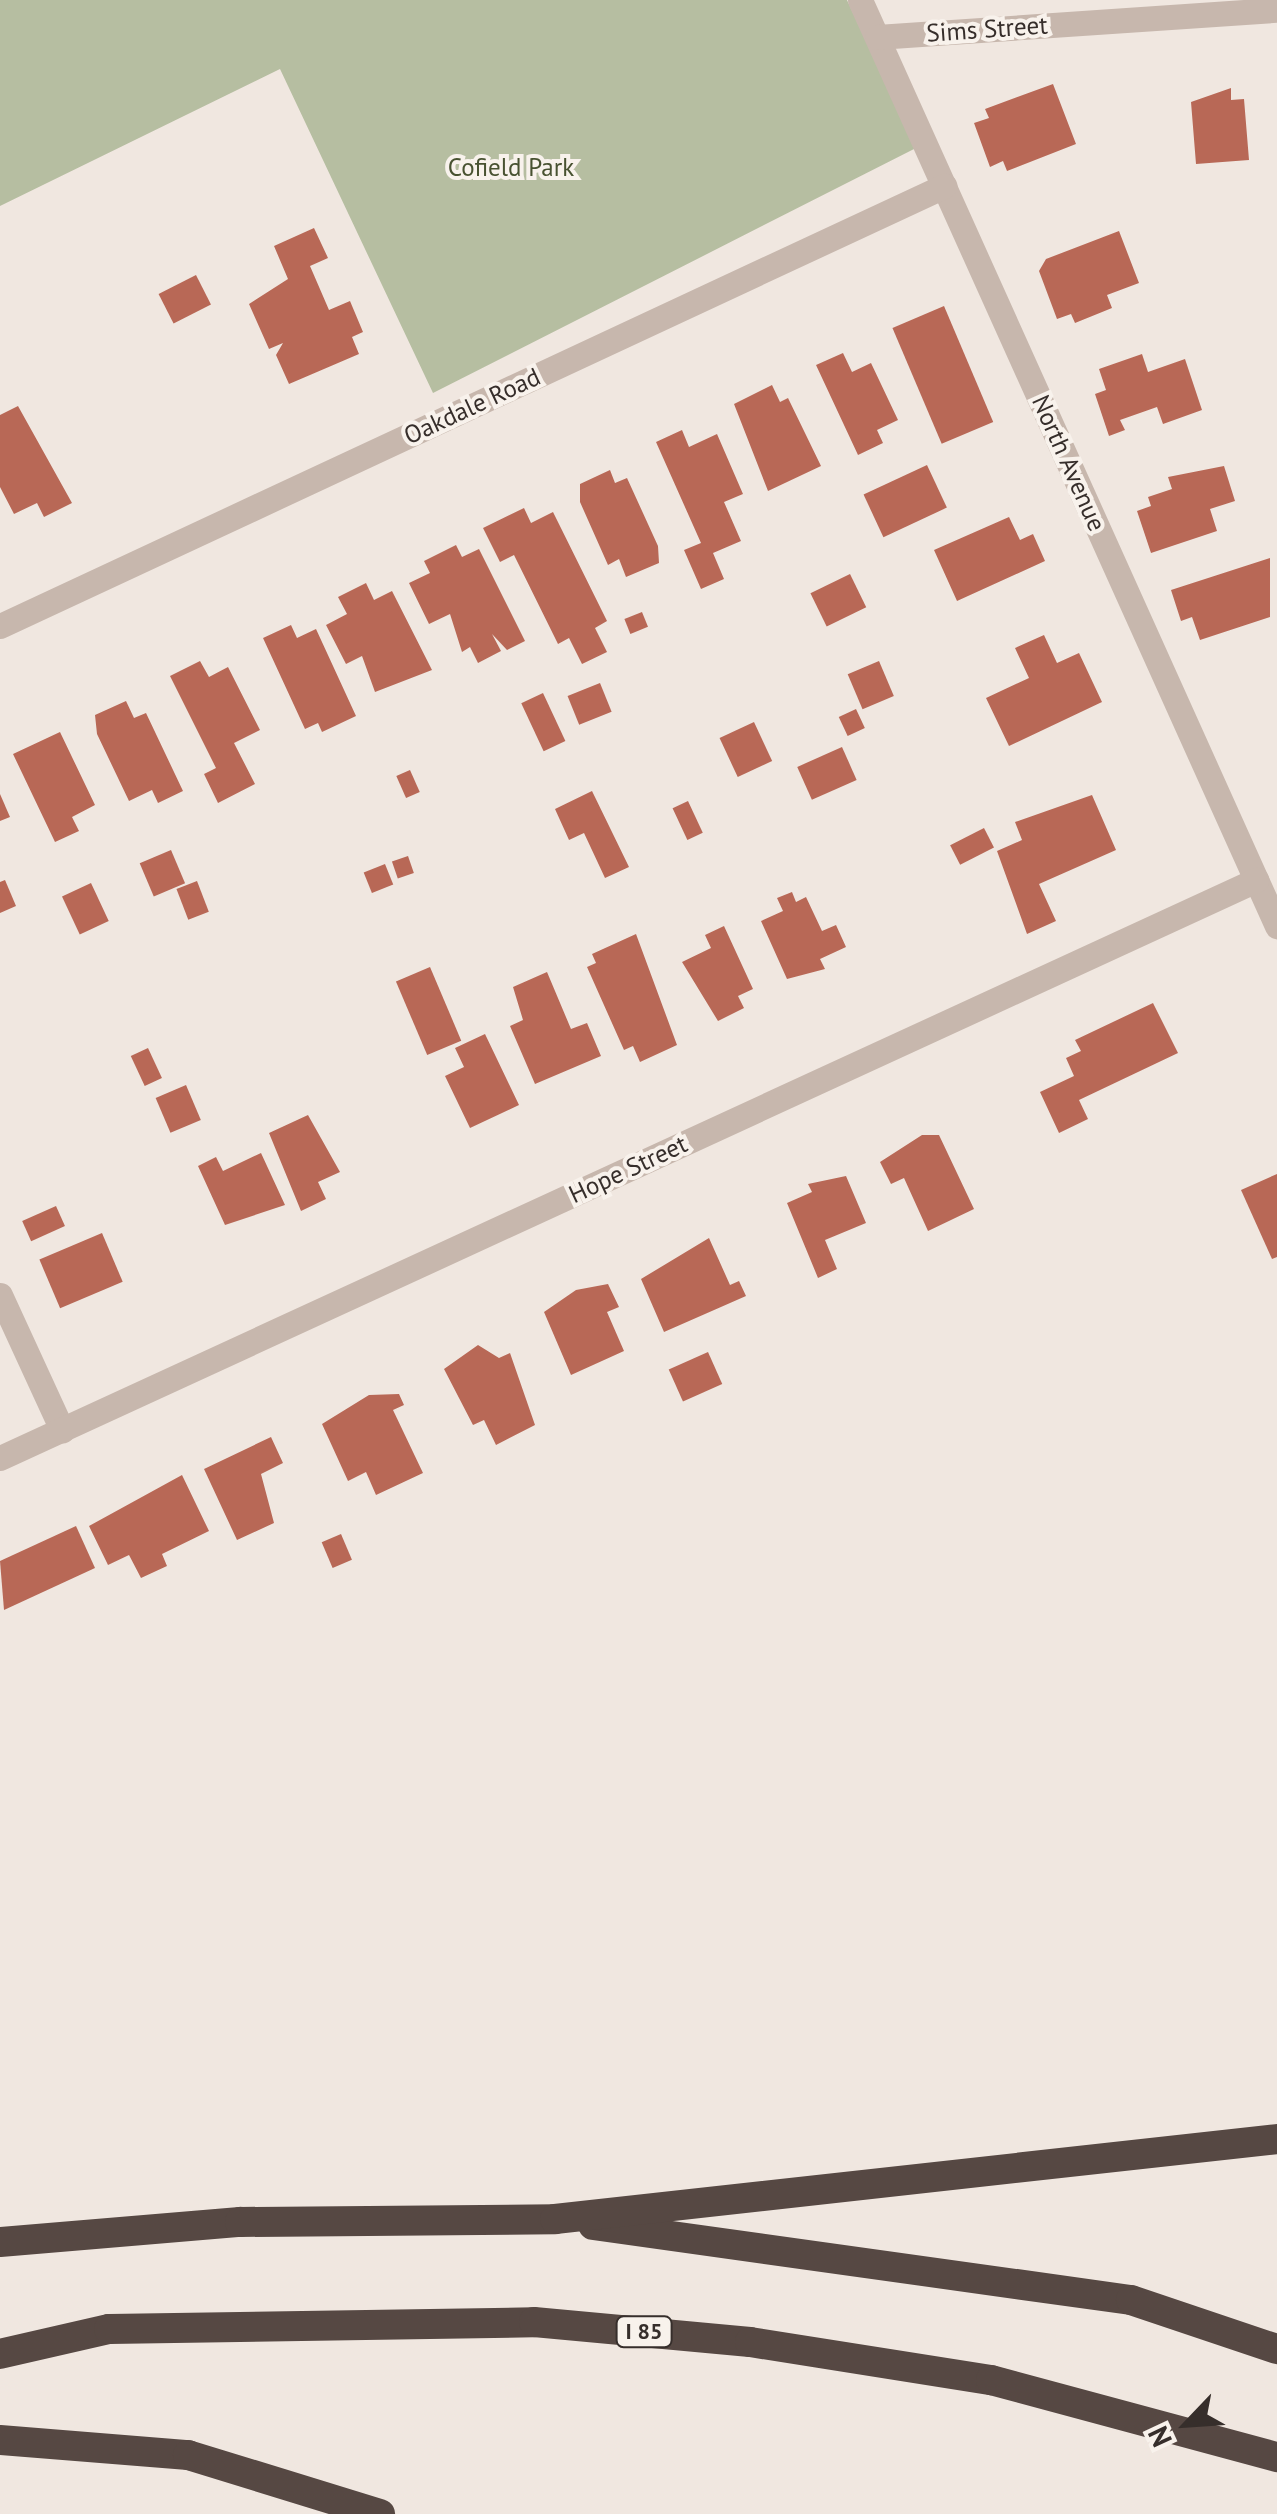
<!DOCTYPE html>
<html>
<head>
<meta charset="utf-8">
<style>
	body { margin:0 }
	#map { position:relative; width:1277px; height:2514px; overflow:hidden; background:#f0e7e0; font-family:"PT Sans",sans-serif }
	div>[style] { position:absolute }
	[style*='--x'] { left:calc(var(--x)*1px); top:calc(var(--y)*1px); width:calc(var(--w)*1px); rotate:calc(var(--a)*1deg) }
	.green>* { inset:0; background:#b6bea1 }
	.building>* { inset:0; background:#b86856; transform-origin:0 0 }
	.minor>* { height:25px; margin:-12.5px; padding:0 12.5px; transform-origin:12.5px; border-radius:12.5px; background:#c7b7ad }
	.highway>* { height:30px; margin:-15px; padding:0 15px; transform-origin:15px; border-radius:15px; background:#564843 }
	span { translate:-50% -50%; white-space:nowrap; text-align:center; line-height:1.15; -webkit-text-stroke:8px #f8f2ec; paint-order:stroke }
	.shield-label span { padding:2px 8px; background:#f8f2ec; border:2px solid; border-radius:8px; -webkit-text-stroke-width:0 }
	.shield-label { font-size:22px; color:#362e2b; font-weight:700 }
	.street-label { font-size:25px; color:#362e2b }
	.park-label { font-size:25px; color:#485231 }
	.north { position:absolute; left:1137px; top:2374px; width:100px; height:100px; -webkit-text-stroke:8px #f8f2ec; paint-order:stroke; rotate:245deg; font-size:28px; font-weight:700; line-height:40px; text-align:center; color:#362e2b }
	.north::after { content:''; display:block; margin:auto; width:35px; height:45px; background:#362e2b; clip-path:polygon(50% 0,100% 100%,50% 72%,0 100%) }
</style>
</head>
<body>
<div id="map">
	<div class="green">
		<i style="clip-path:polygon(0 0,847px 0,916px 148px,433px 393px,280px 69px,0 206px)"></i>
	</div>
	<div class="building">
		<i style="clip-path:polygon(1053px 84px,1076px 144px,1007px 171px,1003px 161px,990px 167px,974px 123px,989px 118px,985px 109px)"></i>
		<i style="clip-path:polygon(1231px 88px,1231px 100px,1244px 99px,1249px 160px,1196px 164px,1191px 102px)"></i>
		<i style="clip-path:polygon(314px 228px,328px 258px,310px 266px,329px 310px,350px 301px,363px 332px,352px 337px,359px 354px,289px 384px,276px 355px,283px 343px,269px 349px,249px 304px,288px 279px,274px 246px)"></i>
		<i style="clip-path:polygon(1119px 231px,1139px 283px,1107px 295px,1112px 308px,1075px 323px,1071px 314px,1057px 319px,1039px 271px,1046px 259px)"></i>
		<i style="left:196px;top:275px;width:33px;height:42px;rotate:63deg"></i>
		<i style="left:944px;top:306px;width:126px;height:56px;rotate:67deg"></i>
		<i style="clip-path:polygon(843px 353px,852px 372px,871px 363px,898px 420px,877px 430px,883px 443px,858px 455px,816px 365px)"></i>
		<i style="clip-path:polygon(1142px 354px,1148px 372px,1185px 359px,1202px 410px,1163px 424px,1157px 407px,1120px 420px,1125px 430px,1109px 436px,1095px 394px,1106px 390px,1099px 369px)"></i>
		<i style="clip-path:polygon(772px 385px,780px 402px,788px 398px,821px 466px,768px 491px,734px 404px)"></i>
		<i style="clip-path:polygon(18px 406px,72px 503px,44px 517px,37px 503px,14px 514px,0 487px,0 415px)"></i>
		<i style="clip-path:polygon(682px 430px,689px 447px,717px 434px,743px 494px,724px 502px,741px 541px,713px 553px,724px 579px,701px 589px,684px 550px,701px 543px,656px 442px)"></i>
		<i style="left:927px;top:465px;width:47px;height:70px;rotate:65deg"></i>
		<i style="clip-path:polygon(1224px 466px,1235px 501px,1210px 509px,1217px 531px,1151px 553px,1137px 511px,1151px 506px,1148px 497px,1172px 489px,1168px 477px)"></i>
		<i style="clip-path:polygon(610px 470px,615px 483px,627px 478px,658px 546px,659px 563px,626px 577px,619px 559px,608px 565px,580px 502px,580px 484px)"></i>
		<i style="clip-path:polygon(524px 508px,531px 523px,553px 512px,607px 621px,595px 628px,607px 652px,582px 664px,569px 638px,558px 644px,514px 555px,500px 562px,483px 528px)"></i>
		<i style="clip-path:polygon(1009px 517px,1020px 540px,1033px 534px,1045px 561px,957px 601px,934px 550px)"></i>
		<i style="clip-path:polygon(456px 545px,462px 557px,479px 549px,525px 641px,507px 650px,492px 634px,501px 651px,478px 663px,470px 647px,462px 652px,450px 614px,429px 624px,409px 583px,430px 573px,424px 561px)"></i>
		<i style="clip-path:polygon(1270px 558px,1270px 617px,1200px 640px,1192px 617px,1181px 621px,1171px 590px)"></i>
		<i style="left:850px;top:574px;width:37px;height:44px;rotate:64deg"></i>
		<i style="clip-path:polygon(366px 583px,374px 600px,392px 591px,432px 670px,375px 692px,362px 656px,346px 664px,326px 625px,347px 614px,338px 597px)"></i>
		<i style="left:642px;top:612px;width:16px;height:19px;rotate:68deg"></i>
		<i style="clip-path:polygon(291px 625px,297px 638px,316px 629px,356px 716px,322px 732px,318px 723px,305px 729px,263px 638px)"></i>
		<i style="clip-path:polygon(1044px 635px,1057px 663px,1079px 653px,1102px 702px,1009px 746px,986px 698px,1029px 678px,1015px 648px)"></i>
		<i style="clip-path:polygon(200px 661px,209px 677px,228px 667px,260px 730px,234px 743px,255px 784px,218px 803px,204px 774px,216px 768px,170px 676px)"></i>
		<i style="left:879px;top:661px;width:38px;height:34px;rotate:67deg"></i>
		<i style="left:600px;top:683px;width:31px;height:35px;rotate:68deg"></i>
		<i style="left:543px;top:693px;width:53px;height:24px;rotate:65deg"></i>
		<i style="clip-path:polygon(126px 701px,134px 718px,146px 713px,183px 791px,158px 803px,152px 790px,129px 801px,97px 734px,95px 715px)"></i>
		<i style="left:856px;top:709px;width:21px;height:19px;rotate:65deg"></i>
		<i style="left:754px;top:722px;width:43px;height:38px;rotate:65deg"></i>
		<i style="clip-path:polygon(60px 732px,95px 805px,72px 817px,79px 831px,55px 842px,13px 754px)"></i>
		<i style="left:842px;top:747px;width:36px;height:49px;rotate:66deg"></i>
		<i style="left:410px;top:770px;width:24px;height:15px;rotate:66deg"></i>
		<i style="clip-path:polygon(592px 791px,629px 867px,605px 878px,584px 833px,569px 840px,555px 809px)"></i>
		<i style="clip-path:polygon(0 794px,10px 817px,0 821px)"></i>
		<i style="clip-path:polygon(1092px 795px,1116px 850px,1039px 884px,1056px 921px,1027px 934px,997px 851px,1022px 840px,1015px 822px)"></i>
		<i style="left:688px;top:801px;width:35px;height:17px;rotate:65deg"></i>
		<i style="left:984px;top:828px;width:22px;height:38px;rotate:63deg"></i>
		<i style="left:171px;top:850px;width:36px;height:34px;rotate:67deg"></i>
		<i style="left:408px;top:856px;width:18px;height:17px;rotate:71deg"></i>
		<i style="left:385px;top:864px;width:22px;height:23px;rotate:68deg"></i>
		<i style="clip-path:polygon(5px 880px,16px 906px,0 913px,0 882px)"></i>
		<i style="left:197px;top:881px;width:33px;height:22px;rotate:69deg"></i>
		<i style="left:91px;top:883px;width:42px;height:32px;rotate:65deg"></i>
		<i style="clip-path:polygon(792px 892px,796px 902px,806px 897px,822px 931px,836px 925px,846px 947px,820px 959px,825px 969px,787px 979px,761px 921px,783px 911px,777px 898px)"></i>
		<i style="clip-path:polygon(724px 926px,753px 989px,738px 996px,744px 1008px,718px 1021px,682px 962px,711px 948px,705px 935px)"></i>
		<i style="clip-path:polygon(636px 934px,677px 1045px,640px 1062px,633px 1046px,624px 1050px,587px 967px,596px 963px,592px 954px)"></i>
		<i style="left:430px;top:967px;width:80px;height:37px;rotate:67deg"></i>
		<i style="clip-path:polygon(547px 972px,571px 1029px,587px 1023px,601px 1056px,535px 1084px,510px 1026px,523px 1020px,513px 987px)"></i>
		<i style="clip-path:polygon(1153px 1003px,1178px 1053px,1079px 1100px,1088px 1119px,1059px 1133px,1040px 1092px,1074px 1076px,1066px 1058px,1081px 1051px,1075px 1040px)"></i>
		<i style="clip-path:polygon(485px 1034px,519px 1105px,470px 1128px,445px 1076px,464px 1067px,455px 1048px)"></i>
		<i style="left:148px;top:1048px;width:33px;height:19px;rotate:65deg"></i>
		<i style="left:186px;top:1085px;width:38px;height:33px;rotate:67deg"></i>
		<i style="clip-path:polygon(308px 1115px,340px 1172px,318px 1182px,326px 1199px,301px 1211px,269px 1133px)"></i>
		<i style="clip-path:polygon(922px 1135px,939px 1135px,974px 1209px,928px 1231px,904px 1178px,891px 1184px,880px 1162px)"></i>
		<i style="clip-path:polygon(261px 1153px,285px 1205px,225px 1225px,198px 1166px,216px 1157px,223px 1171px)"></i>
		<i style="clip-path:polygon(1277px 1174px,1277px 1257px,1272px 1259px,1241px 1190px)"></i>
		<i style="clip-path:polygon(846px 1176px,866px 1223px,825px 1240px,837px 1269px,818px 1278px,787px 1203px,812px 1192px,808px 1184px)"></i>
		<i style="left:56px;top:1206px;width:22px;height:37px;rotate:66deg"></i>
		<i style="left:102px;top:1233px;width:53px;height:68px;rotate:67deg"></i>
		<i style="clip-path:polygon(709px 1238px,730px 1285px,739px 1281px,746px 1296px,664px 1332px,641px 1279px)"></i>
		<i style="clip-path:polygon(608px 1284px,619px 1307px,607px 1312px,624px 1351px,571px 1375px,544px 1312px,576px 1290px)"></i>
		<i style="clip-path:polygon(478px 1345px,499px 1358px,510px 1353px,535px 1425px,496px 1445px,484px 1420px,473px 1425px,444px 1369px)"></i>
		<i style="left:708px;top:1352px;width:35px;height:43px;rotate:66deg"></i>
		<i style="clip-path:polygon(399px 1394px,404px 1405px,393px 1410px,423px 1473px,376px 1495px,366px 1472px,348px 1481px,322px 1424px,369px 1395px)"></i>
		<i style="clip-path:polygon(271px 1437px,283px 1463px,261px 1474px,274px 1523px,237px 1540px,204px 1469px)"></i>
		<i style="clip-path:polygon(182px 1475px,209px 1531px,162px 1554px,167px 1566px,141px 1578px,129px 1555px,108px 1565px,89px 1526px)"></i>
		<i style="clip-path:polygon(76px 1526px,95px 1568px,4px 1610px,0 1561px)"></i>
		<i style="left:341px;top:1534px;width:28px;height:21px;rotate:67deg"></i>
	</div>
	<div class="minor">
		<i style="--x:860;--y:0;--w:1016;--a:65.76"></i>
		<i style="--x:877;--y:37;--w:401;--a:-3.9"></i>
		<i style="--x:0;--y:626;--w:1042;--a:-24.99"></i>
		<i style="--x:0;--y:1295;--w:149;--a:65.3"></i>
		<i style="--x:0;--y:1458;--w:1383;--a:-24.71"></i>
	</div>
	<div class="highway">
		<i style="--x:593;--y:2225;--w:543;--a:7.94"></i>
		<i style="--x:1131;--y:2300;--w:154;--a:18.6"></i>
		<i style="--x:0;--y:2242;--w:241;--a:-4.8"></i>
		<i style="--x:240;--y:2222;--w:315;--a:-0.5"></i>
		<i style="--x:555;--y:2219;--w:726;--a:-6.32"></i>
		<i style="--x:0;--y:2354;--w:112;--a:-12.9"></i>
		<i style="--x:109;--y:2329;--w:425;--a:-0.9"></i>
		<i style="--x:534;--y:2322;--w:217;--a:5.3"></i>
		<i style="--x:750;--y:2342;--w:244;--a:9"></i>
		<i style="--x:991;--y:2380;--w:296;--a:15.1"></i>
		<i style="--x:0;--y:2440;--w:189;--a:4.6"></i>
		<i style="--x:188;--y:2455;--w:201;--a:17.1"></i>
	</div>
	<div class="shield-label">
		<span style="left:644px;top:2332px">I 85</span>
	</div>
	<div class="street-label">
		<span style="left:987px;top:29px;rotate:-4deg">Sims Street</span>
		<span style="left:472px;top:406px;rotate:-25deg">Oakdale Road</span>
		<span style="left:1069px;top:463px;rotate:66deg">North Avenue</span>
		<span style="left:628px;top:1169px;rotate:-25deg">Hope Street</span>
	</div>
	<div class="park-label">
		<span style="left:511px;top:167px">Cofield Park</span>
	</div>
	<div class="north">N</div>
</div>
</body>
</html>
